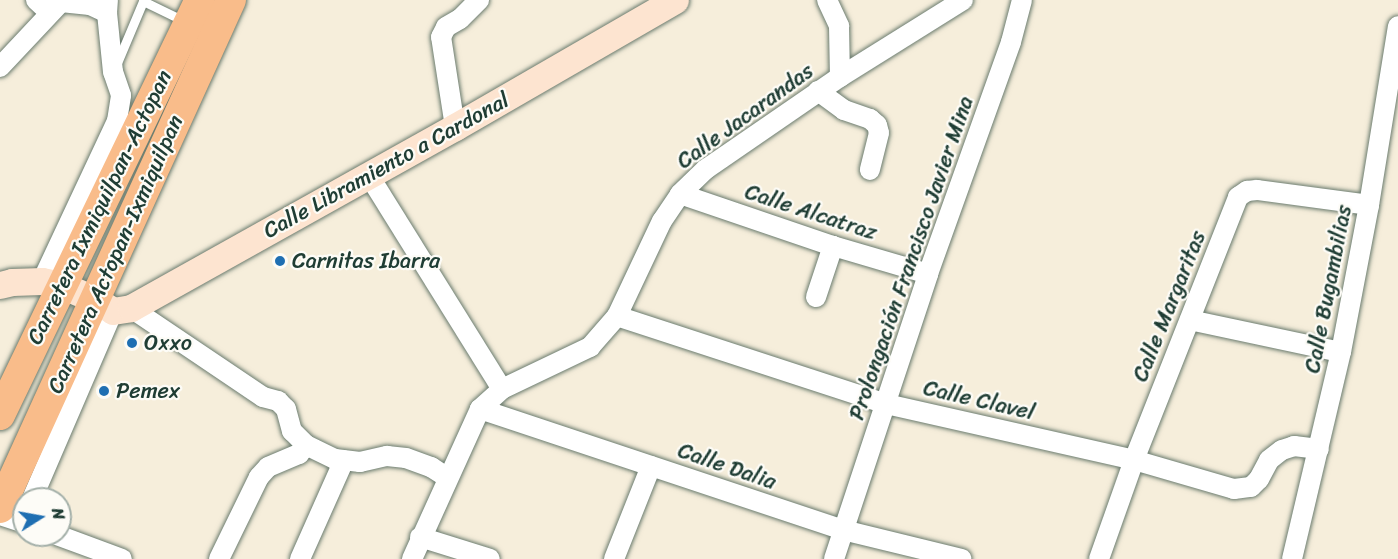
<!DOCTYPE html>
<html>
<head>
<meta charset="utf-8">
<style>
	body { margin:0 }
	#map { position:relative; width:1398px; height:559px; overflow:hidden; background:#f6eedb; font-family:Sriracha,sans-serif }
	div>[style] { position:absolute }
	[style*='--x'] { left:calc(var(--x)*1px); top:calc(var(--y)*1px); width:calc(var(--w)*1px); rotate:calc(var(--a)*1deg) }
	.roads { filter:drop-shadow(0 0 2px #6a7b6e) drop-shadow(0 0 2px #6a7b6e) }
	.lane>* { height:9px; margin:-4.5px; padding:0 4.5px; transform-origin:4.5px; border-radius:4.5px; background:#fff }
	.street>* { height:20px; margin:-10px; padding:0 10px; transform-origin:10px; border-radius:10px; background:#fff }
	.secondary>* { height:27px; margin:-13.5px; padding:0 13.5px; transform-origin:13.5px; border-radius:13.5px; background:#fde4d0 }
	.primary>* { height:30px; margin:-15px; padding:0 15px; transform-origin:15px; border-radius:15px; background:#f9bc8a }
	.dots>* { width:16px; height:16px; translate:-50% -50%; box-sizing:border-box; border:3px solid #fdfcf7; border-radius:50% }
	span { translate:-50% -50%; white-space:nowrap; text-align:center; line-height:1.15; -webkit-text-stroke:4.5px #fdfcf7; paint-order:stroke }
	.street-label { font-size:22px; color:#1f3d34 }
	.poi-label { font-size:22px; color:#1f3d34 }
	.left { translate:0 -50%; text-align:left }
	.north { position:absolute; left:12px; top:487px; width:60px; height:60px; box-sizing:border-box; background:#fdfcf7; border:2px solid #a4b0a9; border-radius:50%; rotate:79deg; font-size:16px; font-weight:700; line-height:24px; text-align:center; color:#1f3d34 }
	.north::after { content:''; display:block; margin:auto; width:21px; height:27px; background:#1f6fb2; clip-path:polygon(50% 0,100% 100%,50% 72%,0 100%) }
</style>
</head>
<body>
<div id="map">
	<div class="roads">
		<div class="lane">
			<i style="--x:117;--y:63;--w:67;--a:-67.2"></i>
			<i style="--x:143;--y:1;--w:48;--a:26"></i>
		</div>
		<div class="street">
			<i style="--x:36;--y:0;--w:19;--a:43"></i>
			<i style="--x:827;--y:0;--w:29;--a:65"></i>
			<i style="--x:839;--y:26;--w:51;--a:88.9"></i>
			<i style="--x:61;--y:2;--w:29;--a:6"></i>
			<i style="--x:90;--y:5;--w:19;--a:25"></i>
			<i style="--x:0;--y:67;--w:92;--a:-46.8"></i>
			<i style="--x:818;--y:91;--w:32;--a:36"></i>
			<i style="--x:844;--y:110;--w:28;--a:19"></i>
			<i style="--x:870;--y:119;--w:9;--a:41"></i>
			<i style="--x:877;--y:125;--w:8;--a:76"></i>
			<i style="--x:879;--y:133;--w:38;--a:104"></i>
			<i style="--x:455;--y:127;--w:91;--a:-98.8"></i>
			<i style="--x:441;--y:37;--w:11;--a:-63"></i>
			<i style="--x:446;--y:27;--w:16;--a:-30"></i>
			<i style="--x:460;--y:19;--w:27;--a:-45"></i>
			<i style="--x:368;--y:174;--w:253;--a:58.1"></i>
			<i style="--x:680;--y:194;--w:162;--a:18.8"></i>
			<i style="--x:833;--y:246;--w:99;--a:16.4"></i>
			<i style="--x:42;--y:281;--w:177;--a:-64.9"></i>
			<i style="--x:117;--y:121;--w:26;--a:-81"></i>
			<i style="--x:121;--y:95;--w:24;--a:-109"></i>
			<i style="--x:113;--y:72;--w:59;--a:-95.8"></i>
			<i style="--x:107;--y:13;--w:13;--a:-86"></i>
			<i style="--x:816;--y:297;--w:54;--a:-71.6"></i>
			<i style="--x:131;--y:308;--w:159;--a:34"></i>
			<i style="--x:263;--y:397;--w:16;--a:15"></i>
			<i style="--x:278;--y:401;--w:11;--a:45"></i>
			<i style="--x:286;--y:409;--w:23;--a:75"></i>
			<i style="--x:292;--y:431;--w:20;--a:45"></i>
			<i style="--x:306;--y:445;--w:32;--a:26"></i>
			<i style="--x:335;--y:459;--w:25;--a:7"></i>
			<i style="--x:360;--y:462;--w:28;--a:-13"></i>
			<i style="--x:387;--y:456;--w:19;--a:6"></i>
			<i style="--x:406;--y:458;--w:27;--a:20"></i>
			<i style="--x:431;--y:467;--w:20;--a:33"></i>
			<i style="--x:617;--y:316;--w:283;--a:18.1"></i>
			<i style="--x:886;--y:404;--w:254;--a:12.7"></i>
			<i style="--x:1134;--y:460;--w:104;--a:16.2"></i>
			<i style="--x:1234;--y:489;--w:17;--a:-7"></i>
			<i style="--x:1251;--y:487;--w:11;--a:-45"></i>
			<i style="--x:1259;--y:479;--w:21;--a:-62"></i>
			<i style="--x:1269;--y:460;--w:16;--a:-38"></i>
			<i style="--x:1282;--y:450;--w:13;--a:-18"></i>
			<i style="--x:1294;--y:446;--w:25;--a:7"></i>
			<i style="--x:1190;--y:320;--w:154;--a:12"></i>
			<i style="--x:480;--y:409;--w:383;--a:18.4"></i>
			<i style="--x:843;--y:530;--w:122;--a:13.7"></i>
			<i style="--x:32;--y:499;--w:205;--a:-66.7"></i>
			<i style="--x:0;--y:515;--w:25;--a:18"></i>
			<i style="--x:57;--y:535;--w:69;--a:20.3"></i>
			<i style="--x:420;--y:537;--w:73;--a:17.4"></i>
			<i style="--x:219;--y:559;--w:91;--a:-64"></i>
			<i style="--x:259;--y:477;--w:13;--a:-48"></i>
			<i style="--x:268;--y:467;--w:34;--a:-23"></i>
			<i style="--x:299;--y:454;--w:11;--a:-52"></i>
			<i style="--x:300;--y:559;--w:108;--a:-66"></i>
			<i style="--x:412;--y:559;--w:165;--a:-65.6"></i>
			<i style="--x:480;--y:409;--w:30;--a:-42"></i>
			<i style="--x:502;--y:389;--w:98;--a:-25.5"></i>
			<i style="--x:590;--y:347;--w:41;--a:-48.9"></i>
			<i style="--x:617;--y:316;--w:105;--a:-64.7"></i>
			<i style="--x:662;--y:221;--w:32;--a:-56"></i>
			<i style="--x:680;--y:194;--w:36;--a:-44"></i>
			<i style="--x:706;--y:169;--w:163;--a:-34.5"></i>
			<i style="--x:840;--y:77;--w:145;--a:-32"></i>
			<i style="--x:614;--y:559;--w:100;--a:-68.3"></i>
			<i style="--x:834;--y:559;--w:300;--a:-71.7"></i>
			<i style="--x:928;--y:274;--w:246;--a:-70.3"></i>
			<i style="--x:1011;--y:42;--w:43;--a:-75.3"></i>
			<i style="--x:1099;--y:559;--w:105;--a:-70.5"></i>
			<i style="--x:1134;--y:460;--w:283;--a:-68.4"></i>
			<i style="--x:1238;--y:197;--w:11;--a:-34"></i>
			<i style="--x:1247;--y:191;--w:10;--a:-6"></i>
			<i style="--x:1257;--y:190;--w:113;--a:7.6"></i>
			<i style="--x:1292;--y:559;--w:213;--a:-76.7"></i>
			<i style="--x:1341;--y:352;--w:150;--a:-79.2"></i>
			<i style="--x:1369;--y:205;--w:181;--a:-80.8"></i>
		</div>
		<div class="secondary">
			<i style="--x:0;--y:285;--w:12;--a:-14"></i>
			<i style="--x:12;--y:282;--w:30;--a:-2"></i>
			<i style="--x:42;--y:281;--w:19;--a:12"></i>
			<i style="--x:61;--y:285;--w:36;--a:23"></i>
			<i style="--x:94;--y:299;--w:22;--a:32"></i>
			<i style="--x:113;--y:311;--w:18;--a:-9"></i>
			<i style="--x:131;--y:308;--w:371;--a:-29.2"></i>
			<i style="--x:455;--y:127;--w:254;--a:-30"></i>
		</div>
		<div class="primary">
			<i style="--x:0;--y:415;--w:461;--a:-64.3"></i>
			<i style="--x:0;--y:508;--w:558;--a:-65.55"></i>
		</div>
	</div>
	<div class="dots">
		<i style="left:280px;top:261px;background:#1f6fb2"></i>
		<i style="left:132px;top:343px;background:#1f6fb2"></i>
		<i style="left:104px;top:391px;background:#1f6fb2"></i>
	</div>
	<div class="street-label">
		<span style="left:745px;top:116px;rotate:-36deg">Calle Jacarandas</span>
		<span style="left:386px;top:165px;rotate:-29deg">Calle Libramiento a Cardonal</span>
		<span style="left:99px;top:207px;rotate:-64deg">Carretera Ixmiquilpan-Actopan</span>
		<span style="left:811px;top:212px;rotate:18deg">Calle Alcatraz</span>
		<span style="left:115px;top:254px;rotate:-66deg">Carretera Actopan-Ixmiquilpan</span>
		<span style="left:911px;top:258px;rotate:-71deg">Prolongación Francisco Javier Mina</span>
		<span style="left:1328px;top:289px;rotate:-79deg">Calle Bugambilias</span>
		<span style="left:1169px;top:306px;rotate:-68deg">Calle Margaritas</span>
		<span style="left:979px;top:400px;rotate:13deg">Calle Clavel</span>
		<span style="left:727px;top:466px;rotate:19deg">Calle Dalia</span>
	</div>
	<div class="poi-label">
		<span class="left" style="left:292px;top:261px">Carnitas Ibarra</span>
		<span class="left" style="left:144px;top:343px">Oxxo</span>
		<span class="left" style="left:116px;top:391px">Pemex</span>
	</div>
	<div class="north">N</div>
</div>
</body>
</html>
